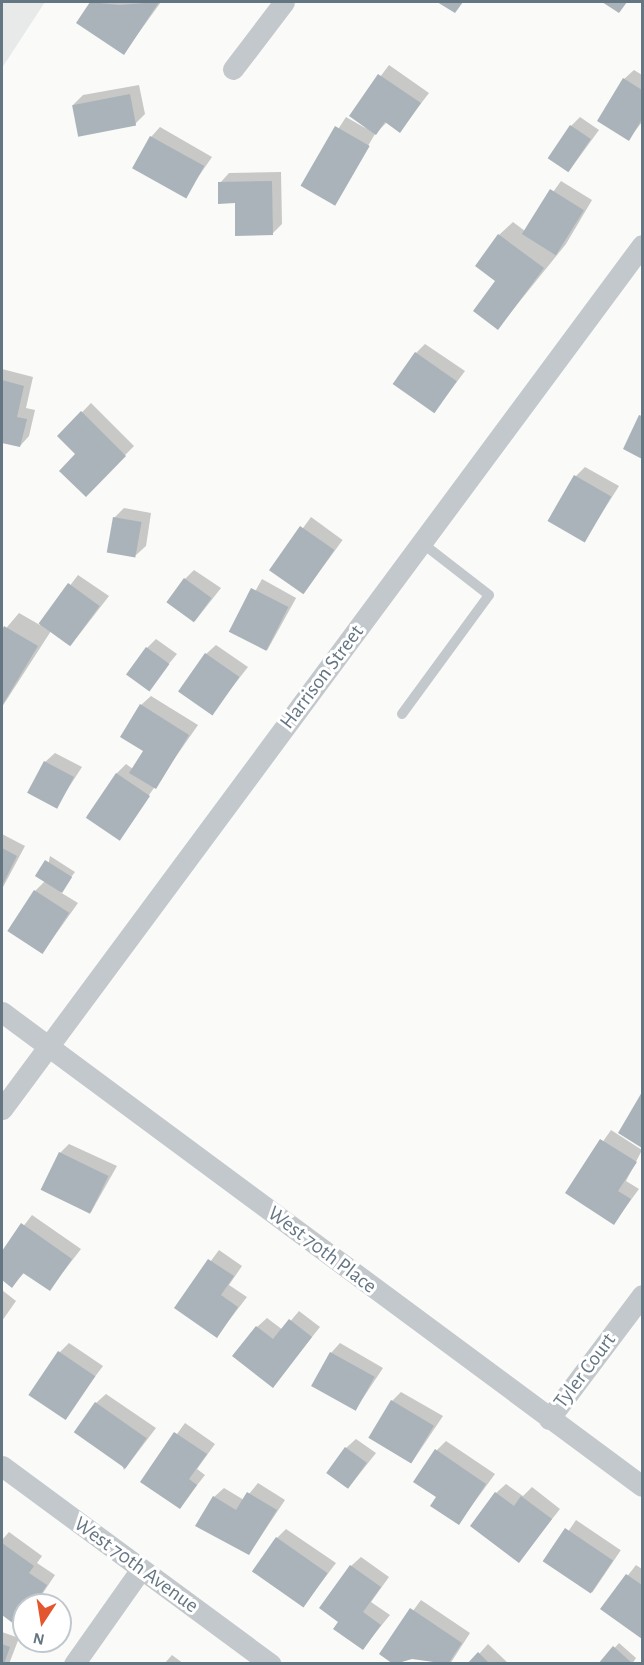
<!DOCTYPE html>
<html>
<head>
<meta charset="utf-8">
<style>
	body { margin:0 }
	#map { position:relative; width:644px; height:1665px; overflow:hidden; background:#fafaf8; font-family:"Alegreya Sans",sans-serif }
	div>[style] { position:absolute }
	[style*='--x'] { left:calc(var(--x)*1px); top:calc(var(--y)*1px); width:calc(var(--w)*1px); rotate:calc(var(--a)*1deg) }
	.built>* { inset:0; background:#e8e9e9 }
	.shadow>* { inset:0; background:#0003; transform-origin:0 0 }
	.building>* { inset:0; background:#aab3b9; transform-origin:0 0 }
	.service>* { height:10px; margin:-5px; padding:0 5px; transform-origin:5px; border-radius:5px; background:#c3c8cc }
	.minor>* { height:21px; margin:-10.5px; padding:0 10.5px; transform-origin:10.5px; border-radius:10.5px; background:#c3c8cc }
	span { translate:-50% -50%; white-space:nowrap; text-align:center; line-height:1.15; -webkit-text-stroke:6px #fff; paint-order:stroke }
	.street-label { font-size:21px; color:#657683 }
	.frame { position:absolute; inset:0; border:3px solid #657683; pointer-events:none }
	.north { position:absolute; left:12px; top:1593px; width:60px; height:60px; box-sizing:border-box; background:#fff; border:2px solid #c1c8cd; border-radius:50%; rotate:192deg; font-size:16px; font-weight:700; line-height:24px; text-align:center; color:#657683 }
	.north::after { content:''; display:block; margin:auto; width:21px; height:27px; background:#e4572e; clip-path:polygon(50% 0,100% 100%,50% 72%,0 100%) }
</style>
</head>
<body>
<div id="map">
	<div class="built">
		<i style="clip-path:polygon(2px 2px,45px 2px,2px 68px)"></i>
	</div>
	<div class="shadow">
		<i style="clip-path:polygon(92px 2px,161px 2px,124px 53px,78px 23px)"></i>
		<i style="clip-path:polygon(389px 65px,429px 93px,400px 131px,387px 122px,375px 134px,334px 204px,302px 185px,346px 117px,367px 129px,351px 116px)"></i>
		<i style="clip-path:polygon(634px 70px,642px 75px,642px 122px,629px 139px,624px 79px)"></i>
		<i style="clip-path:polygon(139px 85px,145px 114px,135px 124px,73px 105px,83px 95px)"></i>
		<i style="clip-path:polygon(580px 117px,599px 130px,569px 171px,571px 126px)"></i>
		<i style="clip-path:polygon(160px 127px,212px 157px,185px 196px,151px 137px)"></i>
		<i style="clip-path:polygon(281px 172px,282px 224px,272px 234px,220px 183px,229px 173px)"></i>
		<i style="clip-path:polygon(561px 181px,592px 200px,566px 244px,498px 328px,499px 235px,513px 222px,525px 231px)"></i>
		<i style="clip-path:polygon(425px 344px,465px 371px,435px 411px,416px 353px)"></i>
		<i style="clip-path:polygon(2px 369px,33px 377px,26px 408px,35px 410px,29px 436px,20px 446px,2px 442px)"></i>
		<i style="clip-path:polygon(91px 403px,134px 446px,86px 495px,77px 454px,59px 436px)"></i>
		<i style="clip-path:polygon(642px 414px,642px 457px,625px 448px)"></i>
		<i style="clip-path:polygon(585px 467px,619px 486px,585px 540px,576px 476px)"></i>
		<i style="clip-path:polygon(124px 508px,151px 513px,146px 546px,136px 555px,114px 518px)"></i>
		<i style="left:311px;top:517px;width:39px;height:66px;rotate:36deg"></i>
		<i style="clip-path:polygon(194px 570px,221px 588px,195px 621px,185px 579px)"></i>
		<i style="clip-path:polygon(78px 575px,109px 596px,71px 645px,51px 631px,2px 707px,2px 633px,19px 613px,40px 625px)"></i>
		<i style="left:262px;top:579px;width:39px;height:60px;rotate:29deg"></i>
		<i style="clip-path:polygon(156px 639px,177px 654px,148px 689px,147px 648px)"></i>
		<i style="clip-path:polygon(216px 645px,248px 667px,211px 714px,206px 654px)"></i>
		<i style="clip-path:polygon(151px 696px,198px 725px,119px 838px,87px 816px,117px 773px,126px 764px,133px 769px,145px 750px,141px 705px)"></i>
		<i style="clip-path:polygon(55px 753px,82px 767px,56px 807px,45px 762px)"></i>
		<i style="clip-path:polygon(2px 834px,25px 846px,2px 889px)"></i>
		<i style="clip-path:polygon(50px 856px,75px 872px,60px 892px,78px 903px,43px 952px,35px 891px,45px 881px)"></i>
		<i style="clip-path:polygon(642px 1095px,642px 1146px,620px 1132px)"></i>
		<i style="clip-path:polygon(611px 1130px,642px 1150px,626px 1181px,639px 1189px,614px 1223px,567px 1193px)"></i>
		<i style="clip-path:polygon(69px 1144px,117px 1166px,91px 1212px,60px 1153px)"></i>
		<i style="clip-path:polygon(32px 1215px,81px 1249px,50px 1289px,25px 1272px,12px 1286px,2px 1278px,2px 1254px)"></i>
		<i style="clip-path:polygon(219px 1250px,242px 1266px,229px 1285px,247px 1297px,217px 1336px,176px 1308px)"></i>
		<i style="clip-path:polygon(2px 1290px,16px 1301px,2px 1321px)"></i>
		<i style="clip-path:polygon(299px 1311px,320px 1327px,273px 1386px,257px 1327px,267px 1318px,283px 1330px)"></i>
		<i style="clip-path:polygon(69px 1343px,103px 1366px,64px 1418px,60px 1352px)"></i>
		<i style="clip-path:polygon(340px 1343px,383px 1368px,355px 1410px,331px 1353px)"></i>
		<i style="clip-path:polygon(401px 1392px,443px 1416px,412px 1462px,392px 1401px)"></i>
		<i style="clip-path:polygon(106px 1394px,156px 1428px,124px 1470px,96px 1403px)"></i>
		<i style="clip-path:polygon(185px 1423px,215px 1444px,197px 1469px,205px 1475px,180px 1507px,142px 1482px)"></i>
		<i style="clip-path:polygon(356px 1439px,376px 1453px,349px 1487px,346px 1448px)"></i>
		<i style="clip-path:polygon(446px 1441px,495px 1474px,459px 1523px,438px 1497px,437px 1450px)"></i>
		<i style="clip-path:polygon(258px 1483px,285px 1500px,249px 1554px,214px 1497px,224px 1488px,244px 1500px)"></i>
		<i style="clip-path:polygon(506px 1484px,523px 1496px,532px 1487px,560px 1509px,519px 1561px,496px 1493px)"></i>
		<i style="left:576px;top:1520px;width:54px;height:51px;rotate:34deg"></i>
		<i style="clip-path:polygon(286px 1529px,336px 1563px,304px 1605px,277px 1538px)"></i>
		<i style="clip-path:polygon(9px 1532px,42px 1556px,37px 1563px,55px 1575px,35px 1605px,24px 1605px,18px 1625px,2px 1613px,2px 1540px)"></i>
		<i style="clip-path:polygon(361px 1557px,389px 1577px,371px 1602px,390px 1615px,363px 1648px,341px 1621px,351px 1566px)"></i>
		<i style="clip-path:polygon(636px 1565px,642px 1569px,642px 1637px,602px 1609px)"></i>
		<i style="clip-path:polygon(421px 1600px,470px 1633px,450px 1664px,414px 1658px,396px 1664px,381px 1654px)"></i>
		<i style="clip-path:polygon(2px 1632px,19px 1638px,9px 1664px,2px 1664px)"></i>
		<i style="clip-path:polygon(619px 1643px,636px 1658px,632px 1664px,600px 1664px)"></i>
		<i style="clip-path:polygon(488px 1644px,509px 1664px,470px 1664px)"></i>
		<i style="clip-path:polygon(172px 1655px,184px 1664px,164px 1664px)"></i>
	</div>
	<div class="building">
		<i style="clip-path:polygon(90px 2px,119px 5px,159px 2px,124px 55px,76px 23px)"></i>
		<i style="clip-path:polygon(437px 2px,463px 2px,455px 13px)"></i>
		<i style="clip-path:polygon(602px 2px,627px 2px,619px 13px)"></i>
		<i style="clip-path:polygon(378px 74px,421px 103px,400px 133px,385px 122px,376px 135px,349px 116px)"></i>
		<i style="clip-path:polygon(623px 78px,642px 90px,642px 119px,629px 141px,597px 121px)"></i>
		<i style="left:130px;top:94px;width:32px;height:59px;rotate:79deg"></i>
		<i style="left:570px;top:125px;width:25px;height:40px;rotate:34deg"></i>
		<i style="left:335px;top:126px;width:40px;height:69px;rotate:30deg"></i>
		<i style="left:150px;top:136px;width:62px;height:37px;rotate:29deg"></i>
		<i style="clip-path:polygon(272px 181px,273px 235px,235px 236px,235px 203px,218px 204px,218px 182px)"></i>
		<i style="left:550px;top:189px;width:40px;height:53px;rotate:32deg"></i>
		<i style="clip-path:polygon(498px 234px,544px 268px,498px 330px,473px 311px,495px 281px,475px 266px)"></i>
		<i style="left:415px;top:352px;width:51px;height:39px;rotate:35deg"></i>
		<i style="clip-path:polygon(2px 380px,24px 386px,17px 417px,27px 419px,20px 447px,2px 443px)"></i>
		<i style="clip-path:polygon(81px 411px,126px 456px,86px 497px,59px 471px,75px 454px,57px 436px)"></i>
		<i style="clip-path:polygon(639px 415px,642px 416px,642px 459px,623px 449px)"></i>
		<i style="left:574px;top:475px;width:43px;height:53px;rotate:30deg"></i>
		<i style="left:113px;top:517px;width:29px;height:36px;rotate:10deg"></i>
		<i style="left:300px;top:526px;width:42px;height:54px;rotate:35deg"></i>
		<i style="left:184px;top:578px;width:34px;height:30px;rotate:36deg"></i>
		<i style="left:68px;top:583px;width:39px;height:50px;rotate:36deg"></i>
		<i style="left:251px;top:588px;width:42px;height:49px;rotate:27deg"></i>
		<i style="clip-path:polygon(4px 626px,38px 646px,3px 704px,2px 630px)"></i>
		<i style="left:146px;top:647px;width:29px;height:34px;rotate:36deg"></i>
		<i style="left:205px;top:653px;width:42px;height:47px;rotate:35deg"></i>
		<i style="clip-path:polygon(140px 704px,189px 735px,156px 789px,129px 773px,143px 751px,120px 737px)"></i>
		<i style="left:44px;top:761px;width:34px;height:36px;rotate:28deg"></i>
		<i style="left:116px;top:773px;width:41px;height:54px;rotate:34deg"></i>
		<i style="clip-path:polygon(2px 848px,17px 856px,2px 886px)"></i>
		<i style="left:45px;top:860px;width:32px;height:19px;rotate:32deg"></i>
		<i style="left:34px;top:890px;width:42px;height:49px;rotate:33deg"></i>
		<i style="clip-path:polygon(642px 1092px,642px 1148px,618px 1133px)"></i>
		<i style="clip-path:polygon(600px 1139px,637px 1162px,618px 1191px,631px 1199px,614px 1225px,565px 1193px)"></i>
		<i style="left:59px;top:1152px;width:55px;height:42px;rotate:26deg"></i>
		<i style="clip-path:polygon(21px 1223px,72px 1259px,50px 1291px,23px 1273px,12px 1288px,2px 1280px,2px 1251px)"></i>
		<i style="clip-path:polygon(208px 1259px,234px 1276px,221px 1295px,238px 1307px,217px 1338px,174px 1308px)"></i>
		<i style="clip-path:polygon(289px 1319px,312px 1337px,273px 1388px,232px 1356px,256px 1326px,273px 1339px)"></i>
		<i style="left:58px;top:1351px;width:45px;height:53px;rotate:34deg"></i>
		<i style="left:330px;top:1352px;width:51px;height:39px;rotate:29deg"></i>
		<i style="left:391px;top:1400px;width:50px;height:44px;rotate:31deg"></i>
		<i style="left:95px;top:1402px;width:63px;height:37px;rotate:35deg"></i>
		<i style="clip-path:polygon(174px 1432px,207px 1454px,189px 1479px,197px 1485px,180px 1509px,140px 1482px)"></i>
		<i style="left:345px;top:1447px;width:27px;height:32px;rotate:36deg"></i>
		<i style="clip-path:polygon(435px 1449px,486px 1484px,459px 1525px,430px 1506px,436px 1497px,413px 1482px)"></i>
		<i style="clip-path:polygon(247px 1492px,277px 1510px,249px 1555px,195px 1526px,213px 1496px,236px 1510px)"></i>
		<i style="clip-path:polygon(495px 1492px,514px 1506px,521px 1496px,552px 1519px,519px 1563px,470px 1526px)"></i>
		<i style="left:565px;top:1528px;width:58px;height:40px;rotate:34deg"></i>
		<i style="left:276px;top:1537px;width:63px;height:42px;rotate:35deg"></i>
		<i style="clip-path:polygon(2px 1543px,34px 1566px,29px 1573px,47px 1585px,34px 1605px,24px 1605px,18px 1627px,2px 1615px)"></i>
		<i style="clip-path:polygon(350px 1565px,381px 1587px,363px 1612px,381px 1625px,363px 1650px,333px 1629px,338px 1622px,319px 1608px)"></i>
		<i style="clip-path:polygon(626px 1574px,642px 1585px,642px 1639px,600px 1609px)"></i>
		<i style="clip-path:polygon(410px 1608px,462px 1643px,448px 1664px,412px 1659px,393px 1664px,379px 1654px)"></i>
		<i style="clip-path:polygon(2px 1644px,10px 1647px,4px 1664px,2px 1664px)"></i>
		<i style="clip-path:polygon(613px 1646px,633px 1664px,598px 1664px)"></i>
		<i style="clip-path:polygon(478px 1652px,490px 1664px,467px 1664px)"></i>
	</div>
	<div class="service">
		<i style="--x:402;--y:714;--w:147;--a:-53.8"></i>
		<i style="--x:489;--y:595;--w:85;--a:-142.2"></i>
	</div>
	<div class="minor">
		<i style="--x:233;--y:69;--w:84;--a:-52.7"></i>
		<i style="--x:2;--y:1012;--w:796;--a:36.52"></i>
		<i style="--x:2;--y:1109;--w:1075;--a:-53.47"></i>
		<i style="--x:549;--y:1419;--w:155;--a:-53.1"></i>
		<i style="--x:2;--y:1466;--w:334;--a:36.4"></i>
		<i style="--x:74;--y:1664;--w:116;--a:-54.8"></i>
	</div>
	<div class="street-label">
		<span style="left:322px;top:677px;rotate:-53deg">Harrison Street</span>
		<span style="left:322px;top:1250px;rotate:37deg">West 70th Place</span>
		<span style="left:585px;top:1371px;rotate:-53deg">Tyler Court</span>
		<span style="left:136px;top:1565px;rotate:36deg">West 70th Avenue</span>
	</div>
	<div class="frame"></div>
	<div class="north">N</div>
</div>
</body>
</html>
